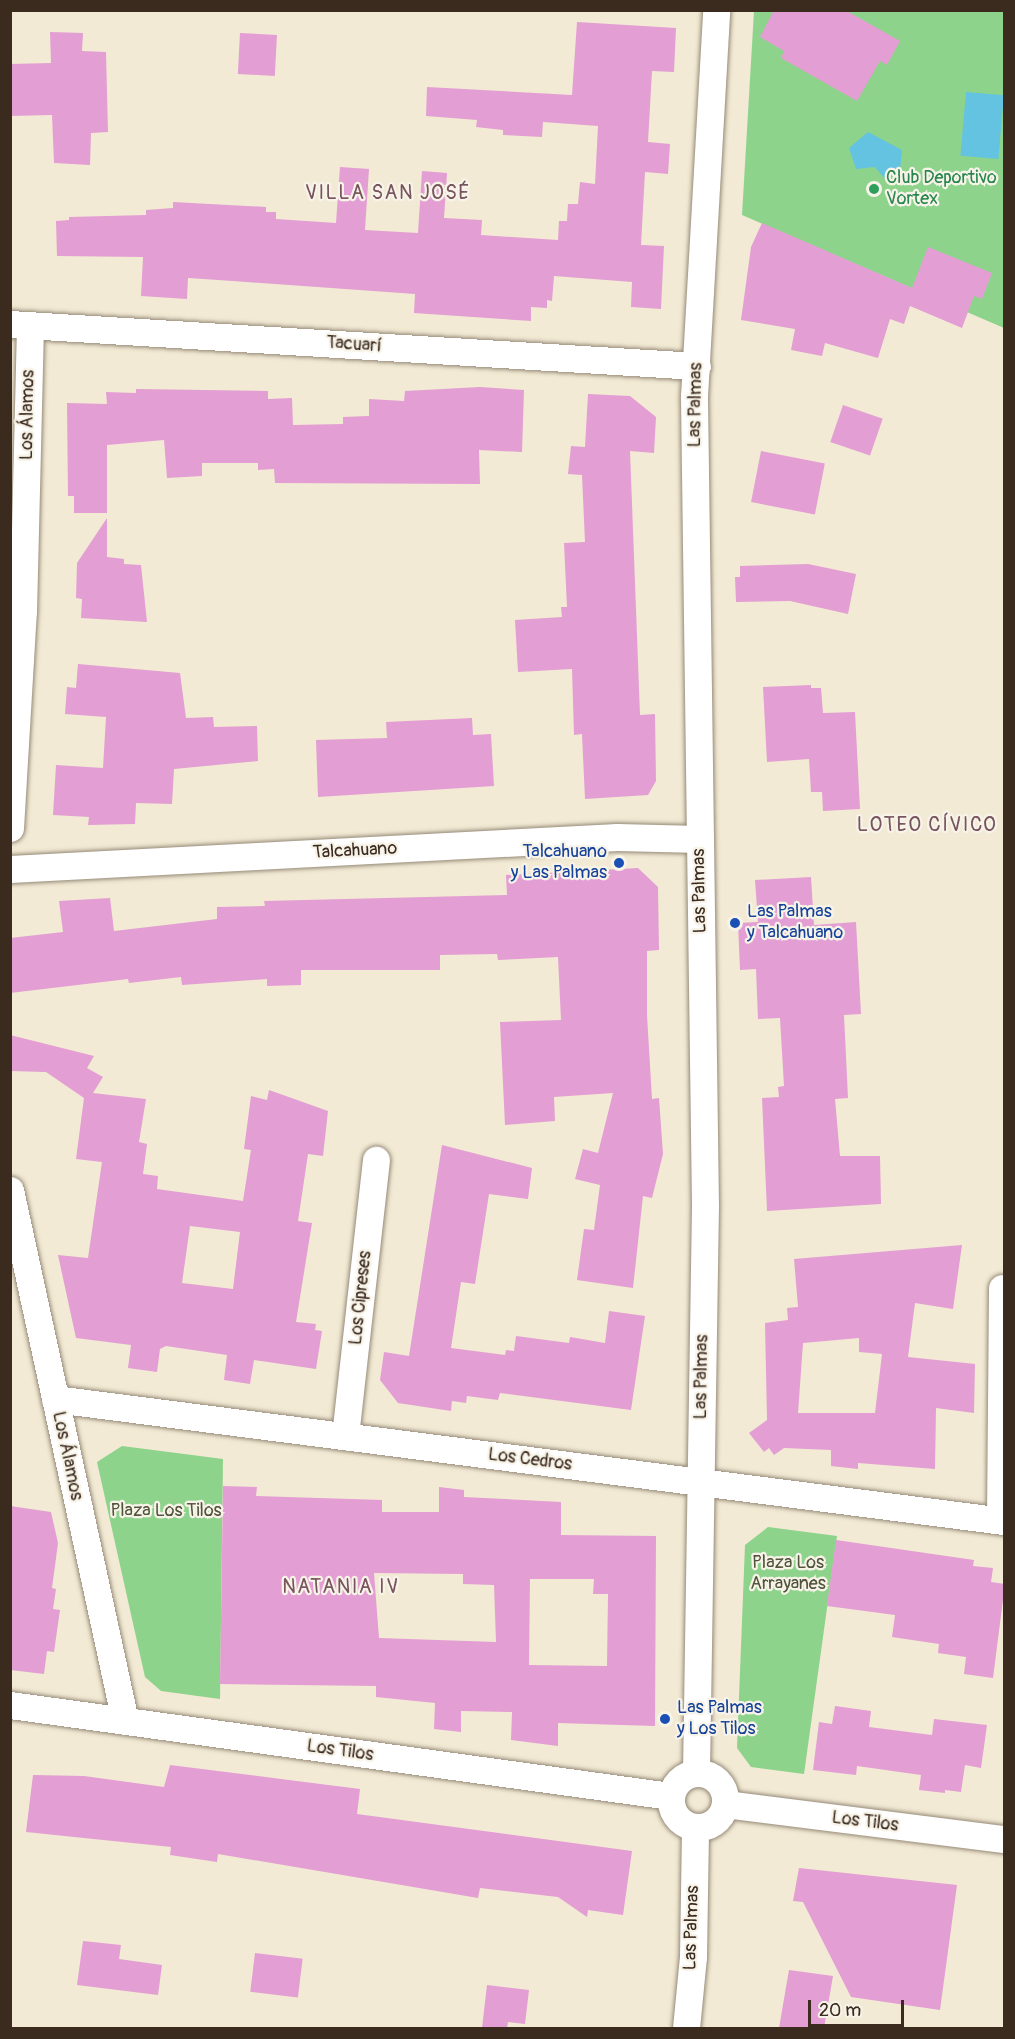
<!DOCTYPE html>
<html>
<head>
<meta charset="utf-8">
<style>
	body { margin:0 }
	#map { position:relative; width:1015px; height:2039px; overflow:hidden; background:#f2ead4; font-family:Pangolin,sans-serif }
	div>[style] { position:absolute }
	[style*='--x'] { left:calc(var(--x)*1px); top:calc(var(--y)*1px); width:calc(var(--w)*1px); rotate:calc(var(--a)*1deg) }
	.green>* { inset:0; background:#8dd38c }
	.water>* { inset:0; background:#63c3e1; transform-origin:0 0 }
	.building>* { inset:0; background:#e39ed3; transform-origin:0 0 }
	.roads { filter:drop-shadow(0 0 2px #968a79) drop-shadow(0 0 2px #968a79) }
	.street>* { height:27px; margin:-13.5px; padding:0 13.5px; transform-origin:13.5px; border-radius:13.5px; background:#fff }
	.street>.ring { margin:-13.5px; padding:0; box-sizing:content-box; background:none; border:27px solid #fff; border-radius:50% }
	.dots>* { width:16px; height:16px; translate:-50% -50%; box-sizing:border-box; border:3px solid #f7f3e8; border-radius:50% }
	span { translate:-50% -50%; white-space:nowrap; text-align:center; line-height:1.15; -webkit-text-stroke:4.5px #f7f3e8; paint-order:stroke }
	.leisure-label { font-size:18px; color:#27864d }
	.left { translate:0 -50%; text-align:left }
	.street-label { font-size:18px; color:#3b2a1e }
	.transit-label { font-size:18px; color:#164399 }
	.right { translate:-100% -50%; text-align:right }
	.park-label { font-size:18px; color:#50543a }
	.neighbourhood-label { font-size:20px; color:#76535d; letter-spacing:1.5px }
	.frame { position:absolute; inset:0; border:12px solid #3b2a1e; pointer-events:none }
	.scale { position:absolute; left:808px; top:2000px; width:96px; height:27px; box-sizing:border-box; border:3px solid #3b2a1e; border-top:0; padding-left:8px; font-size:18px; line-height:21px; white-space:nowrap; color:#3b2a1e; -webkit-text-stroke:4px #f7f3e8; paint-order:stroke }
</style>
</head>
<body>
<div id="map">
	<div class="green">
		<i style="clip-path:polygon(754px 11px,1004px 11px,1004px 328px,742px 215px)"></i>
		<i style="clip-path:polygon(122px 1446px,223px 1459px,220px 1699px,161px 1691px,145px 1677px,97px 1462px)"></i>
		<i style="clip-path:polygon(768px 1527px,837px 1536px,804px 1774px,751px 1767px,737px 1748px,745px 1545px)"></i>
	</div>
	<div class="water">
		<i style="left:966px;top:92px;width:38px;height:64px;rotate:5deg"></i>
		<i style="clip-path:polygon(868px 132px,902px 150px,900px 171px,884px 178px,875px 167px,856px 169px,849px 148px)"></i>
	</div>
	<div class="building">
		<i style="clip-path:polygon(774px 10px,845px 10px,900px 41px,887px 65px,880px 61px,857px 101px,781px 58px,784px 51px,760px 37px)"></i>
		<i style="clip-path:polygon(577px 22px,676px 28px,674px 72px,652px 71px,648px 142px,670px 144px,668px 174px,645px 172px,641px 245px,664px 246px,661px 309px,631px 307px,632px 282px,554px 276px,552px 301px,547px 300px,547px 308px,531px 307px,531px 321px,414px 313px,415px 294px,233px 281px,188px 278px,187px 299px,141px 296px,143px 257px,57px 256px,56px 221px,69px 220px,69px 217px,146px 215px,146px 210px,173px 208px,173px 202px,266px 207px,266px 212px,276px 212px,276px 219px,336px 223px,340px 167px,369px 169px,365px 230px,418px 233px,422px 171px,447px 173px,444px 218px,482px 220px,481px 235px,558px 240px,559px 221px,567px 221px,568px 204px,578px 204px,580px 182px,595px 184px,598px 126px,543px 122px,542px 137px,503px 135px,503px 130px,476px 127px,477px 120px,426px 116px,427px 87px,572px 95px)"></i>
		<i style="clip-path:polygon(50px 32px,83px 33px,82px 51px,106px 52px,108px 132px,91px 133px,90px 165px,54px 163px,52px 115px,10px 116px,10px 64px,51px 63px)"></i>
		<i style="left:240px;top:33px;width:37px;height:41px;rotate:3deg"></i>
		<i style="clip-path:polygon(762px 223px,912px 288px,928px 247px,992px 273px,982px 299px,974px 296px,962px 328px,910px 306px,904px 324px,890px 319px,878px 358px,825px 343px,822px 356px,791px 350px,795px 329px,741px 320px,751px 247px)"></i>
		<i style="clip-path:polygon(480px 387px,524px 390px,522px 452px,479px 450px,480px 484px,275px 483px,274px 469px,258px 470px,258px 463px,202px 463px,202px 476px,167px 478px,164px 440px,107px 445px,107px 513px,74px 513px,74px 496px,68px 496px,67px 403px,107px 404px,106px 392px,136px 393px,136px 389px,268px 391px,268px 399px,292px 398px,293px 425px,343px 424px,343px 417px,369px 416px,369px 399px,404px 401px,405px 391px)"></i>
		<i style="clip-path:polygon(588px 394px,630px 396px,656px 417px,654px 453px,630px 451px,640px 715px,655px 714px,656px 781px,648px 795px,585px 799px,582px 734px,574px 735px,572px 669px,518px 672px,515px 620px,562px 617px,561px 607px,567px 607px,564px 543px,585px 542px,582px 475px,568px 474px,571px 446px,585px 447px)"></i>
		<i style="left:843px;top:405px;width:42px;height:39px;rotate:19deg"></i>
		<i style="left:761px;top:451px;width:65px;height:52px;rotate:11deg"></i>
		<i style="clip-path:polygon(107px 518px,107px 557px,124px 559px,124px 564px,141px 565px,147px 622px,81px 618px,82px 599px,76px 598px,77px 563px)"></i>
		<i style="clip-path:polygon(808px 564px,856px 574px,848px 614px,790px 601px,736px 602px,735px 577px,740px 577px,740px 566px)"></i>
		<i style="clip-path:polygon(78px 664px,180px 673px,186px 718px,213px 717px,214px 727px,257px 726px,258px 761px,174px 769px,172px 804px,136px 803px,135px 824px,88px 825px,89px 817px,53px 815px,56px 765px,103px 768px,106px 717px,65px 714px,67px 687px,76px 688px)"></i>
		<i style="clip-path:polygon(811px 685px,811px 688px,821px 688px,823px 713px,855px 712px,860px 809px,823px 811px,822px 792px,811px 792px,809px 759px,767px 762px,763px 687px)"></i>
		<i style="clip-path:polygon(472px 718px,473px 735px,491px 734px,494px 786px,318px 797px,316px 740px,387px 738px,386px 722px)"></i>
		<i style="clip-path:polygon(638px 868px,658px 887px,659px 950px,647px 951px,647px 1015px,652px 1099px,659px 1098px,663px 1154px,652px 1198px,643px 1196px,633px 1288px,577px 1280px,584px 1229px,594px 1230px,600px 1185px,575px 1179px,583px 1149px,598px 1153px,613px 1093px,554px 1097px,555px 1121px,505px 1125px,500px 1022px,561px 1020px,558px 957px,498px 960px,497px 954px,440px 955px,440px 970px,301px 970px,301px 985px,267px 986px,267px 979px,182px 985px,181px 977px,129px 983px,128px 979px,10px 993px,10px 938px,63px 932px,59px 901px,110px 898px,114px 931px,217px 919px,217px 907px,265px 906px,264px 901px,507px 895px,506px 875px)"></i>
		<i style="clip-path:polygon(811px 877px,814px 925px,856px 922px,861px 1014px,844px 1015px,848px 1098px,835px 1099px,840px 1156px,880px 1156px,881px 1204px,767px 1211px,762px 1098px,779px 1097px,778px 1087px,784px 1086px,780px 1018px,758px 1019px,756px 969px,740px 970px,738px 923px,758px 922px,755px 880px)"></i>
		<i style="clip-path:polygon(evenodd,10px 1035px,94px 1056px,87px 1068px,103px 1077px,93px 1093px,146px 1099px,139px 1142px,147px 1144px,143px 1174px,158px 1176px,157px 1189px,243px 1201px,251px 1150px,244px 1149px,251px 1096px,267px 1100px,269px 1090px,328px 1111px,323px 1156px,308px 1154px,298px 1221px,312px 1223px,296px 1322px,316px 1324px,315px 1330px,322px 1331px,316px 1369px,254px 1360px,250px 1384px,224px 1380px,227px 1355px,166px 1346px,160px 1349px,157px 1372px,128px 1368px,131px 1345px,76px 1338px,58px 1255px,88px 1258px,102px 1162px,76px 1159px,84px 1098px,46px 1072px,10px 1071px,10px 1035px,190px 1226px,240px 1232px,233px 1289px,182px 1283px,190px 1226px)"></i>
		<i style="clip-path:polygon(442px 1145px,532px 1168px,528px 1199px,489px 1194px,475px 1284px,461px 1282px,451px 1348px,505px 1355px,506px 1350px,514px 1351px,516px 1336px,569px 1343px,570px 1337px,605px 1343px,609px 1311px,645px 1316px,631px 1410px,500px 1393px,498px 1400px,467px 1396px,466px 1403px,452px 1401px,451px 1411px,398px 1403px,380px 1380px,384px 1352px,409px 1356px)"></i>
		<i style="clip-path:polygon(evenodd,962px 1245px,953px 1309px,915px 1303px,908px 1357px,975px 1364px,974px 1413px,936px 1408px,935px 1469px,858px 1463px,858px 1469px,831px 1466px,831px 1450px,784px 1448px,774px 1455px,769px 1448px,764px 1452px,749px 1433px,767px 1420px,765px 1323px,788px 1320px,787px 1308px,798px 1307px,794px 1259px,962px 1245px,859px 1338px,859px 1352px,882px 1354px,875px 1413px,798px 1413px,803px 1343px,859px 1338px)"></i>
		<i style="clip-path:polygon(evenodd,223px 1486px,257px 1487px,256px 1496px,382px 1500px,382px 1512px,439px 1512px,439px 1487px,464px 1490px,464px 1497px,561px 1502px,561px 1535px,656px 1536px,655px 1726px,558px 1723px,558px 1746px,511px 1740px,512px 1712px,461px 1711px,461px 1732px,434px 1729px,435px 1703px,376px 1697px,376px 1686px,220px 1684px,223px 1486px,374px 1573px,463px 1574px,463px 1584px,494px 1585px,496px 1642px,379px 1638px,374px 1573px,223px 1486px,530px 1579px,594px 1579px,593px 1594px,608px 1594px,607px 1666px,529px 1665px,530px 1579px)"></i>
		<i style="clip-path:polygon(10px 1506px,51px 1512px,58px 1543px,52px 1588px,56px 1589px,53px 1609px,60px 1610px,54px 1652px,47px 1651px,44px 1674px,10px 1670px)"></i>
		<i style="clip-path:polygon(836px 1540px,974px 1560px,973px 1566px,993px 1568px,991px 1582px,1005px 1584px,993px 1678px,964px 1674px,966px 1657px,938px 1653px,939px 1644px,892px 1637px,895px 1615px,827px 1606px)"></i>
		<i style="clip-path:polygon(835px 1706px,871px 1711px,869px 1727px,932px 1735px,934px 1719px,987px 1725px,981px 1768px,965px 1765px,961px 1792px,945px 1790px,945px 1793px,919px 1790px,921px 1775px,857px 1766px,856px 1775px,813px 1770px,819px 1722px,832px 1724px)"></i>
		<i style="clip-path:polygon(170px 1765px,360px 1789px,357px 1814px,632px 1851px,623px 1915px,588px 1910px,587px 1917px,558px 1897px,480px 1888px,478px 1898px,218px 1854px,217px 1862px,170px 1855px,171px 1847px,26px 1832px,33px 1775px,84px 1776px,164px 1787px)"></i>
		<i style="clip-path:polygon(799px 1868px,957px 1885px,940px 2010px,851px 1997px,803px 1902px,793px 1901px)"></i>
		<i style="clip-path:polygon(83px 1941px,121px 1945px,119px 1959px,162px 1965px,158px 1995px,77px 1985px)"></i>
		<i style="left:255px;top:1953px;width:48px;height:39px;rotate:7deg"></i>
		<i style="clip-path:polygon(789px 1970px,833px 1976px,824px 2028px,779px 2028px)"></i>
		<i style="clip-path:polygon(487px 1985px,529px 1990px,525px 2024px,508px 2022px,507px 2028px,482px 2028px)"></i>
	</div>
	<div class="roads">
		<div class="street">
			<i style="--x:10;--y:324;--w:688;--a:3.5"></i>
			<i style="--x:10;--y:828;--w:216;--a:-86.6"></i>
			<i style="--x:23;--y:612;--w:287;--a:-88.6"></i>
			<i style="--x:10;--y:869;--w:608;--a:-3.02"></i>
			<i style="--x:617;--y:837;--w:83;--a:1.4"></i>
			<i style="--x:10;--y:1190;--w:543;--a:77.78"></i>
			<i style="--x:55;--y:1399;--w:957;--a:7.33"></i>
			<i style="--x:345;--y:1436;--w:278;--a:-83.6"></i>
			<i style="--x:1000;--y:1520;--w:232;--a:-89.5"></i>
			<i style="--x:10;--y:1705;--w:666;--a:7.85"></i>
			<i style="--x:696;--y:1772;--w:566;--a:-89.09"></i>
			<i style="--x:705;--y:1206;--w:810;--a:-90.78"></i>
			<i style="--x:694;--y:396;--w:387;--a:-86.7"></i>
			<i class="ring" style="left:671px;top:1773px;width:27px;height:27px"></i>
			<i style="--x:725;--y:1804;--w:281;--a:7.2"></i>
			<i style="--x:686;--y:2028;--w:71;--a:-84.4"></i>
			<i style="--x:693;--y:1957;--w:130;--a:-89.1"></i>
		</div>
	</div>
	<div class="dots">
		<i style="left:874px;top:189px;background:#2e9e5b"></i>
		<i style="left:619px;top:863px;background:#1a4fb4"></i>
		<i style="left:735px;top:923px;background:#1a4fb4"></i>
		<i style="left:665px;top:1719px;background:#1a4fb4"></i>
	</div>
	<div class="leisure-label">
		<span class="left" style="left:886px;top:189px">Club Deportivo<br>Vortex</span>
	</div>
	<div class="street-label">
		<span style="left:354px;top:345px;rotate:4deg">Tacuarí</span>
		<span style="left:696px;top:405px;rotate:-89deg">Las Palmas</span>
		<span style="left:28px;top:415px;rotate:-89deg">Los Álamos</span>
		<span style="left:355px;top:851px;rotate:-3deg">Talcahuano</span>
		<span style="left:700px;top:891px;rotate:-91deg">Las Palmas</span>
		<span style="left:361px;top:1298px;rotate:-84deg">Los Cipreses</span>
		<span style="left:702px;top:1377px;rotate:-89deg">Las Palmas</span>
		<span style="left:67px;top:1456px;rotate:78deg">Los Álamos</span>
		<span style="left:530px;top:1460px;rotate:7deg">Los Cedros</span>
		<span style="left:340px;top:1751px;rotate:8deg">Los Tilos</span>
		<span style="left:865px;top:1822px;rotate:7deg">Los Tilos</span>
		<span style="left:692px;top:1928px;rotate:-88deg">Las Palmas</span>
	</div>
	<div class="transit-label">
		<span class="right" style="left:607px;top:863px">Talcahuano<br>y Las Palmas</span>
		<span class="left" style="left:747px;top:923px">Las Palmas<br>y Talcahuano</span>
		<span class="left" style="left:677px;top:1719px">Las Palmas<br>y Los Tilos</span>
	</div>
	<div class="park-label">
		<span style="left:166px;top:1511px">Plaza Los Tilos</span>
		<span style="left:788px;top:1574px">Plaza Los<br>Arrayanes</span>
	</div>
	<div class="neighbourhood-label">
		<span style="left:388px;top:192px">VILLA SAN JOSÉ</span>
		<span style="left:927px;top:824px">LOTEO CÍVICO</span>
		<span style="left:341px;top:1586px">NATANIA IV</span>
	</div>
	<div class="frame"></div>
	<div class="scale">20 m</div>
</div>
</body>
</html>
